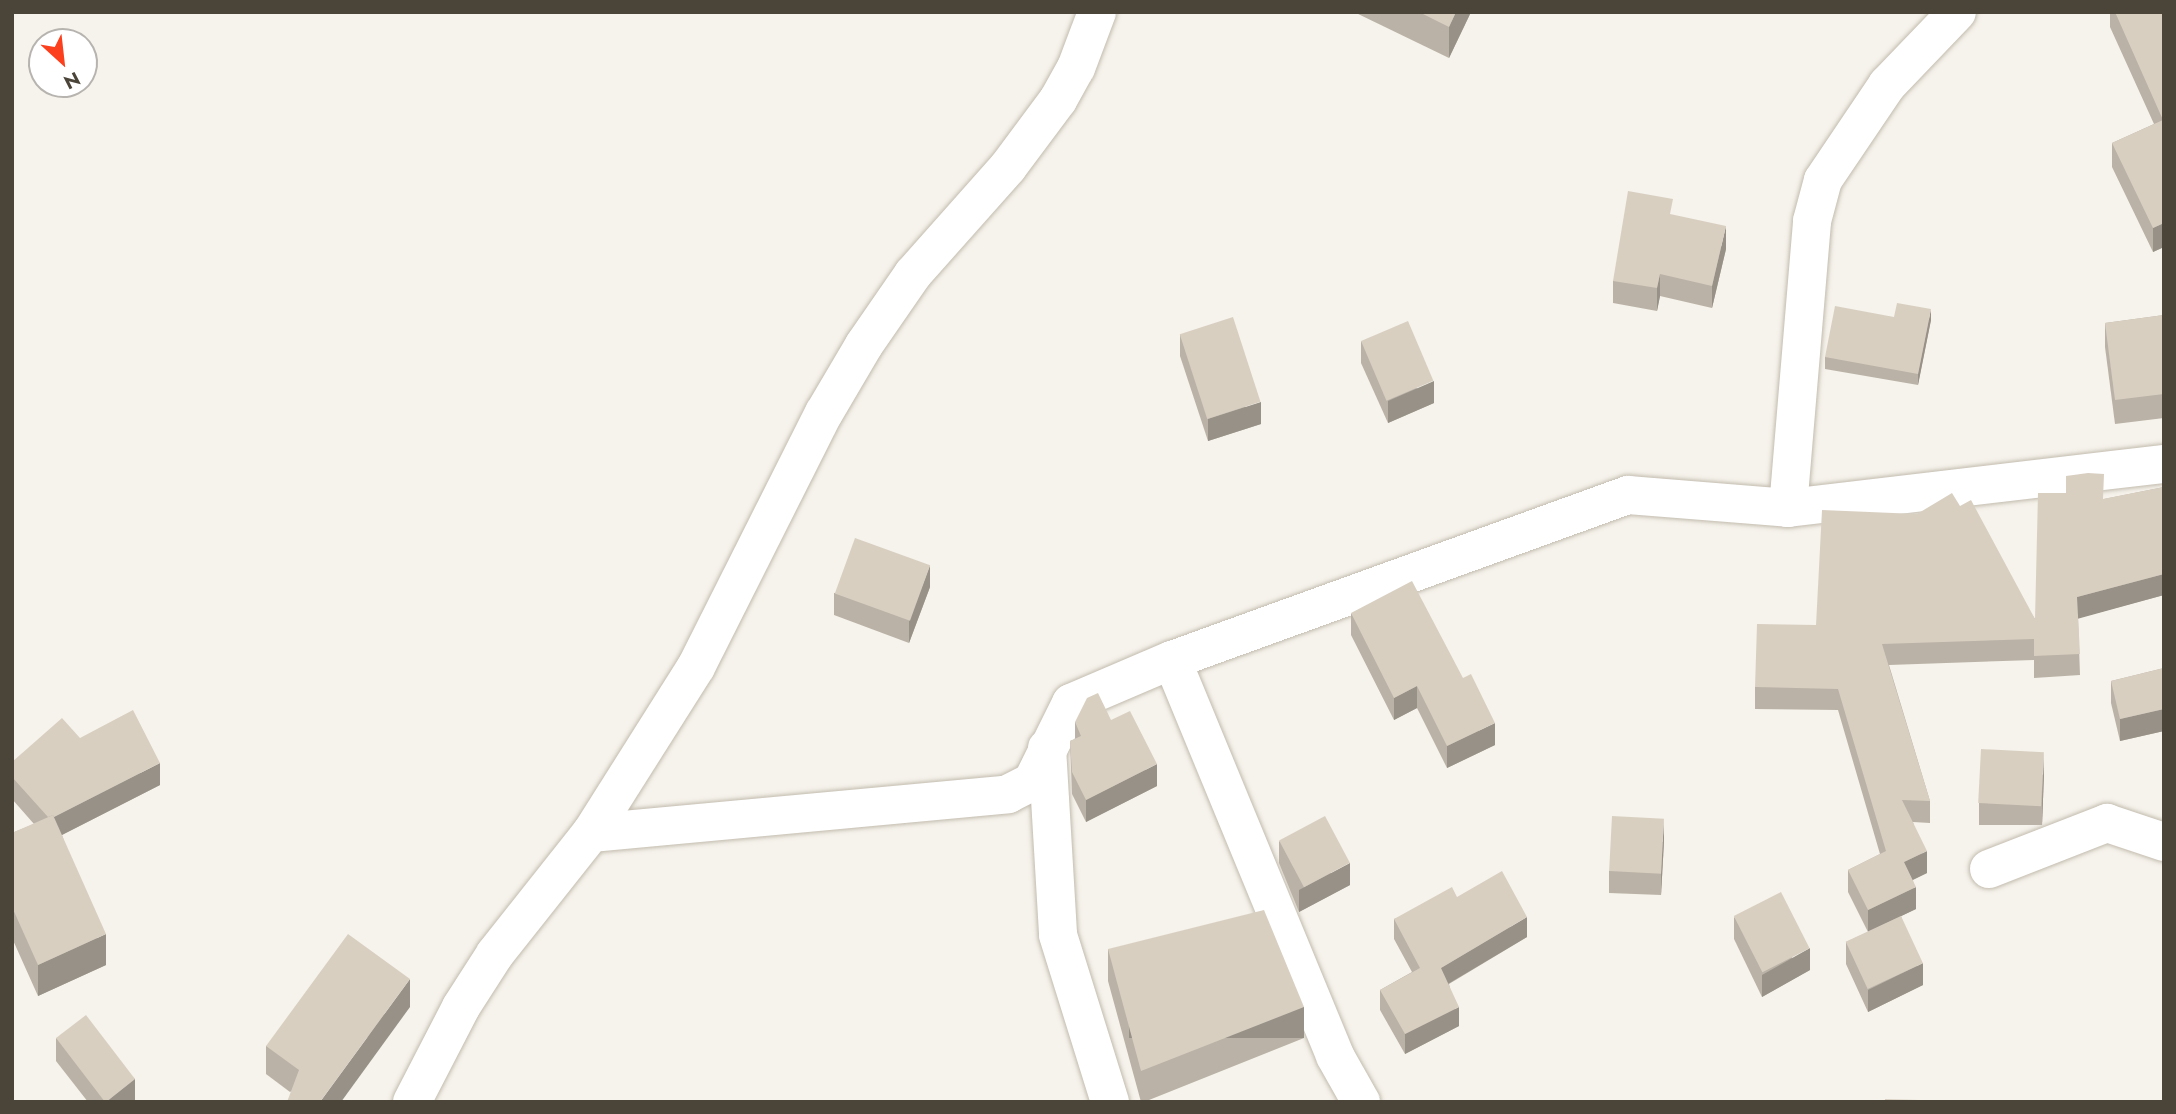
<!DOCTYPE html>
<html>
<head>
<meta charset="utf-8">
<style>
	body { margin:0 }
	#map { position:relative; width:2176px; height:1114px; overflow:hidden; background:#f6f3ec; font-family:Jost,sans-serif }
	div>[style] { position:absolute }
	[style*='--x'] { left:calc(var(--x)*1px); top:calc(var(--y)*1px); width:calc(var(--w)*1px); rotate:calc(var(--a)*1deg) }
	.roads { filter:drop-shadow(0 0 2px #c2bbae) drop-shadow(0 0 2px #c2bbae) }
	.minor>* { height:38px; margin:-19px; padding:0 19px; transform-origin:19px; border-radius:19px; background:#fff }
	.wall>* { inset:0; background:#bab2a6 }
	.shaded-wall>* { inset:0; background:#979187; transform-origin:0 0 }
	.building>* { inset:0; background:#d8cfc1; transform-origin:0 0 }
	span { translate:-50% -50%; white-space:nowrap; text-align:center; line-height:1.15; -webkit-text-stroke:6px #fff; paint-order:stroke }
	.frame { position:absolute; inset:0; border:14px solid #4b4439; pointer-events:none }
	.north { position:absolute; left:28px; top:28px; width:70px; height:70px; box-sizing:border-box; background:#fff; border:2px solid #b7b4b0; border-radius:50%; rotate:153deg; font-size:19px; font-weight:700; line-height:28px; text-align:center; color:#4b4439 }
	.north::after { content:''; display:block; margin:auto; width:24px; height:32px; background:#fc3f1d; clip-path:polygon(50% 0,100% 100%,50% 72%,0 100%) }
</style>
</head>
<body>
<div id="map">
	<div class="roads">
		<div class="minor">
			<i style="--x:1788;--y:508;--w:288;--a:-85.2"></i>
			<i style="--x:1812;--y:221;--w:42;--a:-75"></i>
			<i style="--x:1823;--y:180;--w:115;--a:-56"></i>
			<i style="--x:1887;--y:85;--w:101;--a:-46.2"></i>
			<i style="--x:1172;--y:660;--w:428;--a:67.6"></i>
			<i style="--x:1335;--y:1056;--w:53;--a:60.5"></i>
			<i style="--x:1047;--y:748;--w:187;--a:86.6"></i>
			<i style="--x:1058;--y:935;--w:175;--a:72.7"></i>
			<i style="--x:591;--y:833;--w:419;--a:-5.3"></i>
			<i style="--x:1008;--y:794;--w:27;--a:-27"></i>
			<i style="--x:1032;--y:782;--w:88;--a:-63.7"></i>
			<i style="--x:1071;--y:703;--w:110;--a:-23.1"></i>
			<i style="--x:1172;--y:660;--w:485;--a:-19.9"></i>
			<i style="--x:1628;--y:495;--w:161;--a:4.6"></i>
			<i style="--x:1788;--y:508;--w:379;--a:-6.7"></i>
			<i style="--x:1989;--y:869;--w:127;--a:-21.3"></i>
			<i style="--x:2107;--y:823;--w:60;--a:18.4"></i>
			<i style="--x:412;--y:1102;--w:107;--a:-62.7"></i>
			<i style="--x:461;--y:1007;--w:63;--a:-57.3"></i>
			<i style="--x:495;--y:954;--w:154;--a:-51.6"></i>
			<i style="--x:591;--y:833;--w:196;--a:-57.7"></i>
			<i style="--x:696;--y:667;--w:284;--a:-63.3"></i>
			<i style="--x:824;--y:413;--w:79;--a:-59.5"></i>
			<i style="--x:864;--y:345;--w:86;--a:-55.4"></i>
			<i style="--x:913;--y:274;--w:143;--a:-48.4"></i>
			<i style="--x:1008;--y:167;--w:84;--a:-53.3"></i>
			<i style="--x:1058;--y:100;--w:37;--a:-61"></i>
			<i style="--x:1076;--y:68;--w:60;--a:-69.4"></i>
		</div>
	</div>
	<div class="wall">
		<i style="clip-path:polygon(1354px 12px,1471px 12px,1449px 58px)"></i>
		<i style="clip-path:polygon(2110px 12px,2164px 12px,2164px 247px,2153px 252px,2112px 167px,2112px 143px,2154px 124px,2110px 27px)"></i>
		<i style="clip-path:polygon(1673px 215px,1726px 249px,1712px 308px,1660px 296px,1657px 311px,1613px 303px,1613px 281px)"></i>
		<i style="clip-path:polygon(2164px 315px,2164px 418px,2115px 424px,2105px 347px,2105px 323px)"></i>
		<i style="clip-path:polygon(1894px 317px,1931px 320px,1918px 385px,1825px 369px,1825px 357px)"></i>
		<i style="clip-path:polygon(1180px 334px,1261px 424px,1208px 441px,1180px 356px)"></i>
		<i style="clip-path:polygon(1361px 341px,1434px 403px,1388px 423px,1361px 363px)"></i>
		<i style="clip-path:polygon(2164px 487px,2164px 595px,2078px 618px,2080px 675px,2034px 678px,2034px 660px,1889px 665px,1930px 801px,1930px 823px,1913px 822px,1927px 873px,1913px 880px,1916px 909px,1901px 916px,1923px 985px,1868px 1012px,1846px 964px,1846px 942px,1868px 932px,1848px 892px,1848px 870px,1880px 854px,1838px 710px,1755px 709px,1755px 687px,1816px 625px,1917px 514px,1960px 506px,2035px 619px,2104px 499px)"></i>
		<i style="clip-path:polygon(930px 587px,909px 643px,834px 615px,834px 593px)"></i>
		<i style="clip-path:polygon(1351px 613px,1495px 745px,1447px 768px,1417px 708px,1394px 720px,1351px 635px)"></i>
		<i style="clip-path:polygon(2164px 668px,2164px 731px,2120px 741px,2111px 703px,2111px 681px)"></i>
		<i style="clip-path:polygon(1111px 720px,1157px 786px,1086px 822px,1072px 794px,1070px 741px,1075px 739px,1075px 722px)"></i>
		<i style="clip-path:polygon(80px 738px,160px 785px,62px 835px,106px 965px,38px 996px,12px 938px,12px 833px,34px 824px,12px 799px,12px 762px)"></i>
		<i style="clip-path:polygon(2044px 774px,2042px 825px,1979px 825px,1979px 803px)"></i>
		<i style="clip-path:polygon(1279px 841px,1350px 885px,1299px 912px,1279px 863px)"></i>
		<i style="clip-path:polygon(1664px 841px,1661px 895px,1609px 893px,1609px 871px)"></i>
		<i style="clip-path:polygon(1457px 897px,1527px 937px,1449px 984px,1459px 1026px,1405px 1054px,1380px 1010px,1380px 990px,1412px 972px,1394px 939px,1394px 919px)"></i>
		<i style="clip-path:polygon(1734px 917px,1810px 970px,1762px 997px,1734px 939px)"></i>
		<i style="clip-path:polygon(1108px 949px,1304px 1038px,1144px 1102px,1141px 1102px,1108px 981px)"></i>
		<i style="clip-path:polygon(410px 1007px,290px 1092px,266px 1074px,266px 1046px)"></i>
		<i style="clip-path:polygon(56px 1038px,135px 1079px,135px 1102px,88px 1102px,56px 1061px)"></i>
	</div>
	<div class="shaded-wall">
		<i style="clip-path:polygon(1456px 12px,1471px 12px,1449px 58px,1449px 27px)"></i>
		<i style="clip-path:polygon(2164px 223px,2164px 247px,2153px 252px,2153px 228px)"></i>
		<i style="clip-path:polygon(1726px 226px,1726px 249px,1712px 308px,1712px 286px)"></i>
		<i style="clip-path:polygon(1660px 274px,1660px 296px,1657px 311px,1657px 288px)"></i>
		<i style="clip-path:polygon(1931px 309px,1931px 320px,1918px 385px,1918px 374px)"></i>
		<i style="clip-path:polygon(1434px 381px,1434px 403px,1388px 423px,1388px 401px)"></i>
		<i style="clip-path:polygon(1261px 402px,1261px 424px,1208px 441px,1208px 419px)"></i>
		<i style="clip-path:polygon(930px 565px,930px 587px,909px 643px,909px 621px)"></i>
		<i style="clip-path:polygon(2164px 574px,2164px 595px,2077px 619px,2077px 597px)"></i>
		<i style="clip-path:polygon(1417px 686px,1417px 708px,1394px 720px,1394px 698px)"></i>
		<i style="clip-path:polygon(2164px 709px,2164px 731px,2120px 741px,2120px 719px)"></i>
		<i style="clip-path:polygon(1495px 723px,1495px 745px,1447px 768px,1447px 746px)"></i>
		<i style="clip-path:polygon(2044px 752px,2044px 774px,2042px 825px,2042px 803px)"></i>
		<i style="clip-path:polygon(160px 763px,160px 785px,50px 841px,50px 819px)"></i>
		<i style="clip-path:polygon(1157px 764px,1157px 786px,1086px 822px,1086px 800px)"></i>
		<i style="clip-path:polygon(1664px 819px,1664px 841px,1661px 895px,1661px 873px)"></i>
		<i style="clip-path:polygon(1927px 851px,1927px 873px,1904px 884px,1904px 862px)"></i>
		<i style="clip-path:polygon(1350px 863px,1350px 885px,1299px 912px,1299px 890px)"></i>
		<i style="clip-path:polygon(1916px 887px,1916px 909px,1868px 932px,1868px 910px)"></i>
		<i style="clip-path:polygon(1527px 917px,1527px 937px,1441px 988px,1441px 968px)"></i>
		<i style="clip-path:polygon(106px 934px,106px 965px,38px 996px,38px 965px)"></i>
		<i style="clip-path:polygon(1810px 948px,1810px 970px,1762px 997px,1762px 975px)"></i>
		<i style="clip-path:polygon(1923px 963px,1923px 985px,1868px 1012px,1868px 990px)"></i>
		<i style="clip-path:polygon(410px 979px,410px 1007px,341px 1102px,320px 1102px)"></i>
		<i style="left:1304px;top:1007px;width:31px;height:175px;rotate:90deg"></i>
		<i style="clip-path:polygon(1459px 1007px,1459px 1026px,1405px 1054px,1405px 1034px)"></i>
		<i style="clip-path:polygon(135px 1079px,135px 1102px,106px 1102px)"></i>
	</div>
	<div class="building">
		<i style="clip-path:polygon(1419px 12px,1456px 12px,1449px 27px)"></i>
		<i style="clip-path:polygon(2115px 12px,2164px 12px,2164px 223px,2153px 228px,2112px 143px,2163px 120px)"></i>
		<i style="clip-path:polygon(1628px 191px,1673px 199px,1670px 214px,1726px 226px,1712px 286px,1660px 274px,1657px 288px,1613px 281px)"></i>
		<i style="clip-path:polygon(1897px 303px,1931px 309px,1918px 374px,1825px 357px,1835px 306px,1894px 317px)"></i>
		<i style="clip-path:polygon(2164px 315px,2164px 394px,2115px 400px,2105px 323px)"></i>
		<i style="left:1233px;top:317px;width:89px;height:56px;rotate:72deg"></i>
		<i style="left:1408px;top:321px;width:65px;height:51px;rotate:67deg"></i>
		<i style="clip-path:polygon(2088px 473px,2104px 474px,2103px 499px,2164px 487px,2164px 574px,2077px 597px,2080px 654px,2034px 656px,2034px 639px,1882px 644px,1930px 801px,1902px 800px,1927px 851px,1904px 862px,1916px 887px,1868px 910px,1848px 870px,1886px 851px,1838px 689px,1755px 687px,1757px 624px,1816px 625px,1822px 510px,1917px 514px,1952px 493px,1960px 506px,1971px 500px,2035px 619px,2038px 493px,2066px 493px,2066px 476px)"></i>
		<i style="left:855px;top:538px;width:80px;height:59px;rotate:20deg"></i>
		<i style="clip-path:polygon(1412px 581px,1463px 678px,1471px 674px,1495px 723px,1447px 746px,1417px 686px,1394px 698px,1351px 613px)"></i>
		<i style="clip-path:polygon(2164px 668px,2164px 709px,2120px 719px,2111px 681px)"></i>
		<i style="clip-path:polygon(1098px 693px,1111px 720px,1130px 711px,1157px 764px,1086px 800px,1072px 772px,1070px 741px,1081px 736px,1075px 722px,1087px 698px)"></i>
		<i style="clip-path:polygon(133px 710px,160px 763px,54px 817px,53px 815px,48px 817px,12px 777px,12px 762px,62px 718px,80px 738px)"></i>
		<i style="left:1981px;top:749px;width:63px;height:54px;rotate:3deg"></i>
		<i style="clip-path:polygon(53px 815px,106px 934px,38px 965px,12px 907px,12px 833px)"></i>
		<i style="left:1325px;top:816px;width:53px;height:52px;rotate:62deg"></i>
		<i style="left:1612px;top:816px;width:52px;height:55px;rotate:3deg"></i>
		<i style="clip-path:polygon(1502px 871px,1527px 917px,1441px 968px,1459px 1007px,1405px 1034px,1380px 990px,1420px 968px,1394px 919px,1452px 887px,1457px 897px)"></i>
		<i style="left:1781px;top:892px;width:63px;height:53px;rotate:63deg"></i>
		<i style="clip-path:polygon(1264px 910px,1304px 1007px,1141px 1071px,1108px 949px)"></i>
		<i style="left:1901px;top:916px;width:52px;height:61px;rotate:65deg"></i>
		<i style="clip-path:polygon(348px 934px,410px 979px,320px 1102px,287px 1102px,299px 1070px,266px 1046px)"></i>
		<i style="clip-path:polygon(86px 1015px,135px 1079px,106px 1102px,105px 1102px,56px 1038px)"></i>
		<i style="clip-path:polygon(1885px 1099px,1955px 1101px,1955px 1102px,1885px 1102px)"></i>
	</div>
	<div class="frame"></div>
	<div class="north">N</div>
</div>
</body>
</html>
